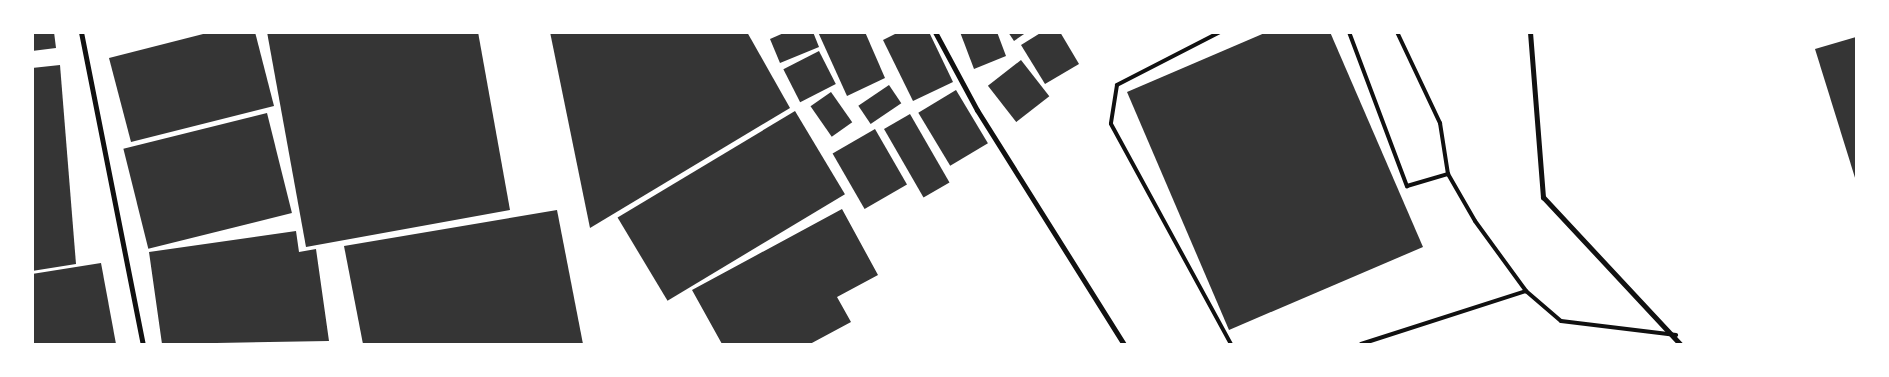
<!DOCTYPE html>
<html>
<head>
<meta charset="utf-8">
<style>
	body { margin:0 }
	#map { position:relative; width:1889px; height:377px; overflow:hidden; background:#fff; font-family:"Zilla Slab",serif }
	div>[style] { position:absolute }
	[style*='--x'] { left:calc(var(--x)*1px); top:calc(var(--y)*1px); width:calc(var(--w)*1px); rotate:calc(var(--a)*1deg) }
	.building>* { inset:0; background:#353535; transform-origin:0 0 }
	.service>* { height:4px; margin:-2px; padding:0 2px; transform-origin:2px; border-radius:2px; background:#111 }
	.minor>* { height:5px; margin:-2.5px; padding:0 2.5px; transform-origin:2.5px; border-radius:2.5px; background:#111 }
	span { translate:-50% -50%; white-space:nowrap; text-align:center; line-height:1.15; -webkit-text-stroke:5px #fff; paint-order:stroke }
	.frame { position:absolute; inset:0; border:34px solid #fff; pointer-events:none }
</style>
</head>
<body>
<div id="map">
	<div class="building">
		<i style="clip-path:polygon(32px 32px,54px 32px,56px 48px,32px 51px)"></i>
		<i style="clip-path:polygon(211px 32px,255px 32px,274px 106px,131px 142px,109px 58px)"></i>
		<i style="clip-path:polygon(267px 32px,478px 32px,510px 210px,306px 247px)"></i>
		<i style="clip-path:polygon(550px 32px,747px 32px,790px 108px,590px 228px)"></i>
		<i style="clip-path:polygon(786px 32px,813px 32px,819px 47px,780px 63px,770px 39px)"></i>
		<i style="clip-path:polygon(818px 32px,865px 32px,885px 78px,847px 96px)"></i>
		<i style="clip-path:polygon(899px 32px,929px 32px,953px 82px,913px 101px,883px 40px)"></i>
		<i style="clip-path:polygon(960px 32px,997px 32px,1006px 56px,974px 69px)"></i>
		<i style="clip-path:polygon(1008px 32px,1027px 32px,1014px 41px)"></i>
		<i style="clip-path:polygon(1042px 32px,1060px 32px,1079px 64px,1045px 84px,1021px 45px)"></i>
		<i style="clip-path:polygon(1267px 32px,1330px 32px,1423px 247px,1229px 330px,1127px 92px)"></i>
		<i style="clip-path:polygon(1856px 37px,1856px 181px,1815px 49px)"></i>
		<i style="left:819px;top:51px;width:37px;height:40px;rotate:63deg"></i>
		<i style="left:1021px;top:60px;width:46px;height:42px;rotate:52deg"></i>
		<i style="clip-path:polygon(60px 65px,76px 264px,32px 271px,32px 68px)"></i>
		<i style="left:889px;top:85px;width:22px;height:37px;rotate:56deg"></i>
		<i style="left:956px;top:90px;width:62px;height:44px;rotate:59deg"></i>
		<i style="left:831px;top:92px;width:37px;height:25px;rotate:55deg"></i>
		<i style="left:795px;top:111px;width:97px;height:207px;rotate:59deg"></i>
		<i style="left:267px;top:113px;width:103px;height:148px;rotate:76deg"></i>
		<i style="left:910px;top:114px;width:79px;height:30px;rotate:60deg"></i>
		<i style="left:875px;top:129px;width:64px;height:49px;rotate:60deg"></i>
		<i style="clip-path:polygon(842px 209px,878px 275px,837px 297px,851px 322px,810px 344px,722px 344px,692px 290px)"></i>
		<i style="clip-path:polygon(557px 210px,583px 344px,363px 344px,344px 246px)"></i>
		<i style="clip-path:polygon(296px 231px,299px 252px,316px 249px,329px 341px,162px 344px,149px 252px)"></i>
		<i style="clip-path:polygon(101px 263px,116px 344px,32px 344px,32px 274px)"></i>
	</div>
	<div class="service">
		<i style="--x:1220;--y:32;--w:116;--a:152.8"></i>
		<i style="--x:1117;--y:85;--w:39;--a:99"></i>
		<i style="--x:1111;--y:124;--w:251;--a:61.4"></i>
		<i style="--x:1349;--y:32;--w:165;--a:69.4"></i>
		<i style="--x:1407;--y:186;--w:43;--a:-16.3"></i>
		<i style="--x:1397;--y:32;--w:101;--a:64.7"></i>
		<i style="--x:1440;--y:123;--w:52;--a:81.1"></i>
		<i style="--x:1448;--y:174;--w:54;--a:60.1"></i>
		<i style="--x:1475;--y:221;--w:87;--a:53.9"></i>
		<i style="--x:1526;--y:291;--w:46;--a:40.6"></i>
		<i style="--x:1561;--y:321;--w:116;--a:6.9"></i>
		<i style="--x:1361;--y:344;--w:173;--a:-17.8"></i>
	</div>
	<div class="minor">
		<i style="--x:81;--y:32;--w:318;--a:78.8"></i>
		<i style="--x:935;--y:32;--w:89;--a:61.7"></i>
		<i style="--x:977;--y:110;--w:276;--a:57.9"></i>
		<i style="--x:1530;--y:32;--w:166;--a:85.5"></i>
		<i style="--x:1543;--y:197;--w:201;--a:47"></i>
	</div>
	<div class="frame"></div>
</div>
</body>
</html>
